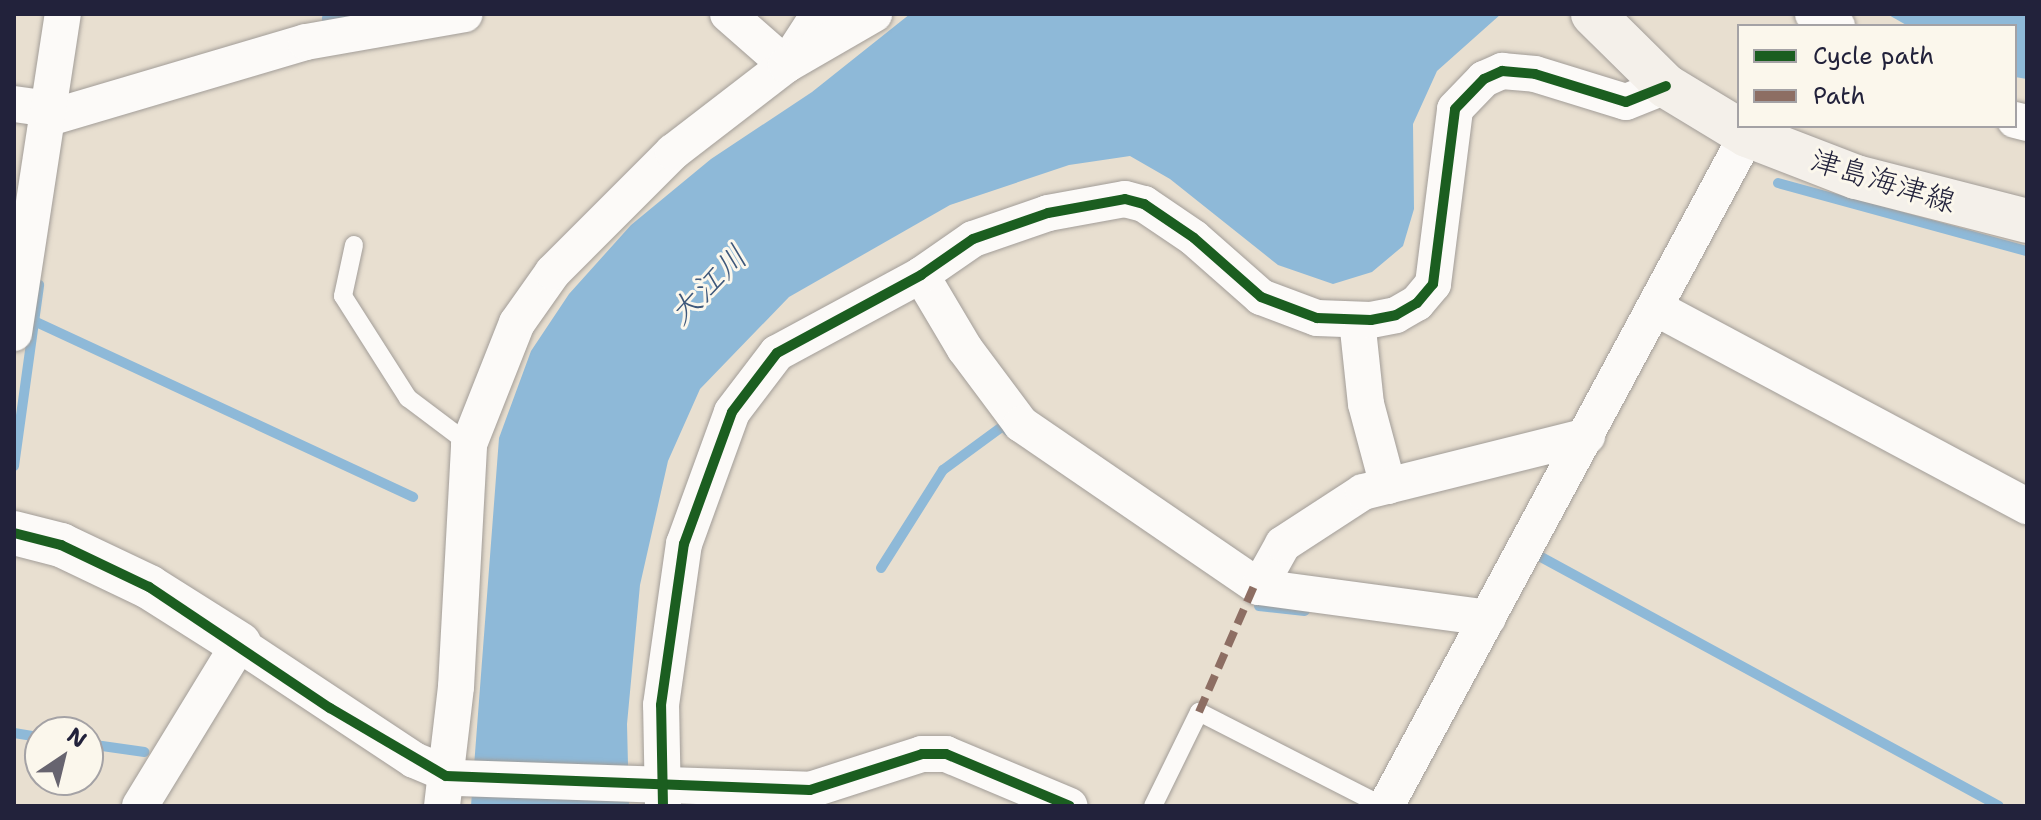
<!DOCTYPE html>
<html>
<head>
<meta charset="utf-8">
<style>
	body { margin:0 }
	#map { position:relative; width:2041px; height:820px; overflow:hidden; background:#e8dfd0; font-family:"Shantell Sans","Klee One",sans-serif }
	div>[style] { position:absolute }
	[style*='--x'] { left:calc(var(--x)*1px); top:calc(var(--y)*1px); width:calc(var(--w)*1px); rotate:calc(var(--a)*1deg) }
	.water>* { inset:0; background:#8eb9d8 }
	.stream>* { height:10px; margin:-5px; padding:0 5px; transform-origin:5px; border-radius:5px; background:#8eb9d8 }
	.roads { filter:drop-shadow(0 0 2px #a29d98) drop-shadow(0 0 2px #a29d98) }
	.service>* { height:18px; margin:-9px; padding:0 9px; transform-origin:9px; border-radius:9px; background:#fcfaf8 }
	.minor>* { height:36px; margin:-18px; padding:0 18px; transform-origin:18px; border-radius:18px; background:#fcfaf8 }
	.tertiary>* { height:44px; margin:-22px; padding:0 22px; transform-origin:22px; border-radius:22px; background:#fcfaf8 }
	.secondary>* { height:44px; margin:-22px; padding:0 22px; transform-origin:22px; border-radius:22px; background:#f4f0ea }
	.quiet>* { height:8px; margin-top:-4px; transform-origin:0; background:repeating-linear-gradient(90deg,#8d6e63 0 16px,transparent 0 24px) }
	.cycleway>* { height:10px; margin:-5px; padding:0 5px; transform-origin:5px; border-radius:5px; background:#1b5e20 }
	span { translate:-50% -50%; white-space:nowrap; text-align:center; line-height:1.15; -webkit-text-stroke:6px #fbf7ec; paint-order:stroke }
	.street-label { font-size:30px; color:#22223b }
	.water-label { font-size:32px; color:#3e587b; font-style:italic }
	.frame { position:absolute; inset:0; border:16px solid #22223b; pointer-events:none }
	.legend { position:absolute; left:1737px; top:24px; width:280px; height:104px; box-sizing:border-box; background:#fbf7ec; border:2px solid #a4a2a5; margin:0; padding:10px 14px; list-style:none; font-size:24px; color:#22223b }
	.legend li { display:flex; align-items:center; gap:16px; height:40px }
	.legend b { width:40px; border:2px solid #a4a2a5 }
	.north { position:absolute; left:24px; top:716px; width:80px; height:80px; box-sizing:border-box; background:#fbf7ec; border:2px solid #a4a2a5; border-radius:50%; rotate:35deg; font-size:22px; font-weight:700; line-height:32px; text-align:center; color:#22223b }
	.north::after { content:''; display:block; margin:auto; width:28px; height:36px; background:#67646f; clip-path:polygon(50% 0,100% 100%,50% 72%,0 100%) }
</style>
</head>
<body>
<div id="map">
	<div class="water">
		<i style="clip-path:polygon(910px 14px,1501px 14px,1437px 71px,1413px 124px,1414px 209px,1403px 246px,1372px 272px,1333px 284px,1278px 265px,1170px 179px,1130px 156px,1069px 165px,950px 205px,789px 297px,700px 389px,668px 461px,640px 585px,627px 724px,629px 806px,471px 806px,499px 438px,531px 351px,569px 294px,631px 225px,711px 159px,812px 92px)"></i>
		<i style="clip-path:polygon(1887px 14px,2027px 14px,2027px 79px,2015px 77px,2015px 26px,1908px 26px)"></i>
	</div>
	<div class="stream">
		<i style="--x:328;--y:14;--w:5;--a:101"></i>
		<i style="--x:327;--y:19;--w:25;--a:-12"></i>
		<i style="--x:1778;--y:183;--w:258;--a:15.3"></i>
		<i style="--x:34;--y:321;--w:418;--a:24.9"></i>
		<i style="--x:14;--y:466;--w:183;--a:-82.1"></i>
		<i style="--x:1541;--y:557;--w:521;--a:28.53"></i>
		<i style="--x:881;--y:568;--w:116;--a:-57.7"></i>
		<i style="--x:943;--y:470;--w:74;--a:-36.3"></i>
		<i style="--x:1003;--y:426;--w:7;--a:45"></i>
		<i style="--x:1259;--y:606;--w:46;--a:6.2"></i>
		<i style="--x:14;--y:733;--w:26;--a:9"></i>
		<i style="--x:88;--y:744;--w:57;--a:8.1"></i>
	</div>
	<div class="roads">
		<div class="service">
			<i style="--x:354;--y:245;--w:52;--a:102.2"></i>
			<i style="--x:343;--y:296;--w:121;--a:57.5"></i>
			<i style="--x:408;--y:398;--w:76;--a:37"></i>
			<i style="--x:1153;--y:806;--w:105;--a:-63.9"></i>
			<i style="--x:1199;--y:712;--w:207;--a:27.1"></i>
		</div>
		<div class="minor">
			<i style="--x:728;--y:14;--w:77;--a:41.3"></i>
			<i style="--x:786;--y:65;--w:61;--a:-57.1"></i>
			<i style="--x:1813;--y:14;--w:27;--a:27"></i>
			<i style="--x:14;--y:104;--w:36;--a:8"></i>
			<i style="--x:49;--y:118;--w:268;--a:-16.5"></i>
			<i style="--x:306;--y:42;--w:161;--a:-10"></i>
			<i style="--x:2015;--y:120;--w:12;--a:14"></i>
			<i style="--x:921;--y:275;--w:86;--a:59.3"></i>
			<i style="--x:965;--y:349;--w:94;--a:53.3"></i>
			<i style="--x:1021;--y:424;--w:288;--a:34.4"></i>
			<i style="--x:1259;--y:587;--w:231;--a:7.7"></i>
			<i style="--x:1656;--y:308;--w:421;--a:28.1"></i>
			<i style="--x:1357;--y:320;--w:84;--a:83.9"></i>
			<i style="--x:1366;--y:404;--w:85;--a:75"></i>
			<i style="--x:14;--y:333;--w:323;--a:-81.3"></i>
			<i style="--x:1259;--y:587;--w:49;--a:-60.8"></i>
			<i style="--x:1283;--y:544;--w:95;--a:-33"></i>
			<i style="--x:1363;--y:492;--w:231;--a:-14"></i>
			<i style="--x:140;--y:806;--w:190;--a:-58.6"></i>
			<i style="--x:239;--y:644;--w:210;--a:33.5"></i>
			<i style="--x:414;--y:760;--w:47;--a:22.7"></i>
			<i style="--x:457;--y:778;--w:353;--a:1.9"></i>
			<i style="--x:810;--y:790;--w:118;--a:-17.8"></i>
			<i style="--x:922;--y:754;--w:24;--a:0"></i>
			<i style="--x:946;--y:754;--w:134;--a:22.8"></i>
			<i style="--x:442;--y:806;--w:120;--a:-83.3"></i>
			<i style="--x:456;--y:687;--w:243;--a:-86.9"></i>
			<i style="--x:469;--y:444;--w:130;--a:-68.4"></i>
			<i style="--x:517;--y:323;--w:62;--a:-54.8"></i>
			<i style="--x:553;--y:272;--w:170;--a:-45"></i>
			<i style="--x:673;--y:152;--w:143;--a:-37.6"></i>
			<i style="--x:786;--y:65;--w:102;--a:-30.1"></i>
			<i style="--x:663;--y:806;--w:101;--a:-91.1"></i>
			<i style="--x:661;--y:705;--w:163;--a:-81.9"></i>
			<i style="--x:684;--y:544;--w:140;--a:-70"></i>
			<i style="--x:732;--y:412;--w:74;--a:-52.7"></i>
			<i style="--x:777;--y:353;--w:164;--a:-28.4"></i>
			<i style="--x:921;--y:275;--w:63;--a:-34.7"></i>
			<i style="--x:973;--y:239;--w:79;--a:-19.1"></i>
			<i style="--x:1048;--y:213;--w:78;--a:-10.3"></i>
			<i style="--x:1125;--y:199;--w:20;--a:15"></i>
			<i style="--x:1144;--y:204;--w:60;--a:34.2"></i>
			<i style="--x:1194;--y:238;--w:89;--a:41.4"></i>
			<i style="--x:1261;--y:297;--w:60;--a:20.6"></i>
			<i style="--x:1317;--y:318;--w:54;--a:2.1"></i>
			<i style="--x:1371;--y:320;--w:25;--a:-11"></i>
			<i style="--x:1396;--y:315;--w:24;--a:-30"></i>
			<i style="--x:1417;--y:303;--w:25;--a:-50"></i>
			<i style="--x:1433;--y:284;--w:176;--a:-82.8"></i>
			<i style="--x:1455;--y:109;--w:42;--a:-46"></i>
			<i style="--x:1484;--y:79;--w:20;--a:-24"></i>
			<i style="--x:1502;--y:71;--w:33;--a:5"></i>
			<i style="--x:1535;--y:74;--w:95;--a:17.1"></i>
			<i style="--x:1626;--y:102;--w:43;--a:-21.8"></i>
			<i style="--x:1386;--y:806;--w:762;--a:-61.72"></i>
		</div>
		<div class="tertiary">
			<i style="--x:14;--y:533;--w:49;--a:14.3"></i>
			<i style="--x:61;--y:545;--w:98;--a:25.5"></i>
			<i style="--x:149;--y:587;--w:107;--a:32.3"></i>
		</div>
		<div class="secondary">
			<i style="--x:1593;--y:14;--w:103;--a:44.6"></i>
			<i style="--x:1666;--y:86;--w:95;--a:31.2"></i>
			<i style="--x:1747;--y:135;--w:117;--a:21.1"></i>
			<i style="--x:1856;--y:177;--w:177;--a:14.4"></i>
		</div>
	</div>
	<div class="quiet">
		<i style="--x:1199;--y:712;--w:140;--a:-66.4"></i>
	</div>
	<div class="cycleway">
		<i style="--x:14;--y:533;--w:49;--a:14.3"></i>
		<i style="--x:61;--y:545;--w:98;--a:25.5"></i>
		<i style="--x:149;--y:587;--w:218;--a:33.8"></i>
		<i style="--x:330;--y:708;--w:134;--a:30.4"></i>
		<i style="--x:446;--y:776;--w:364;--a:2.2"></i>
		<i style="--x:810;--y:790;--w:118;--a:-17.8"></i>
		<i style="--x:922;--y:754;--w:24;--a:0"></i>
		<i style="--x:946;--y:754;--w:134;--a:22.8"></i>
		<i style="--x:663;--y:806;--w:101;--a:-91.1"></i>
		<i style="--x:661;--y:705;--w:163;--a:-81.9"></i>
		<i style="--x:684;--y:544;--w:140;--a:-70"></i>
		<i style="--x:732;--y:412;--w:74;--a:-52.7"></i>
		<i style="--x:777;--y:353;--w:164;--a:-28.4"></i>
		<i style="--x:921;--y:275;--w:63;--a:-34.7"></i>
		<i style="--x:973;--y:239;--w:79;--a:-19.1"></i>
		<i style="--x:1048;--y:213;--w:78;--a:-10.3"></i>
		<i style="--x:1125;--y:199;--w:20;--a:15"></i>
		<i style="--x:1144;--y:204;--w:60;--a:34.2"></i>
		<i style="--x:1194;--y:238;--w:89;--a:41.4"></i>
		<i style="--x:1261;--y:297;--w:60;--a:20.6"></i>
		<i style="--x:1317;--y:318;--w:54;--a:2.1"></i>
		<i style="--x:1371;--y:320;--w:25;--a:-11"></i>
		<i style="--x:1396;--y:315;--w:24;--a:-30"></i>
		<i style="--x:1417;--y:303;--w:25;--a:-50"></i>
		<i style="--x:1433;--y:284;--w:176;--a:-82.8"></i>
		<i style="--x:1455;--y:109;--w:42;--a:-46"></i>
		<i style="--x:1484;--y:79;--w:20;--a:-24"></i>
		<i style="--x:1502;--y:71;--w:33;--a:5"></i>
		<i style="--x:1535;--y:74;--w:95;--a:17.1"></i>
		<i style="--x:1626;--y:102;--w:43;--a:-21.8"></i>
	</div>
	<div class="street-label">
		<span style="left:1883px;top:181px;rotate:17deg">津島海津線</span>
	</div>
	<div class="water-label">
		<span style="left:708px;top:285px;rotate:-45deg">大江川</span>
	</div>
	<div class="frame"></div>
	<ul class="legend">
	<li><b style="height:10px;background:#1b5e20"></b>Cycle path</li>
	<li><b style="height:10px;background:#8d6e63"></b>Path</li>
	</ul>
	<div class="north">N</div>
</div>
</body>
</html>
